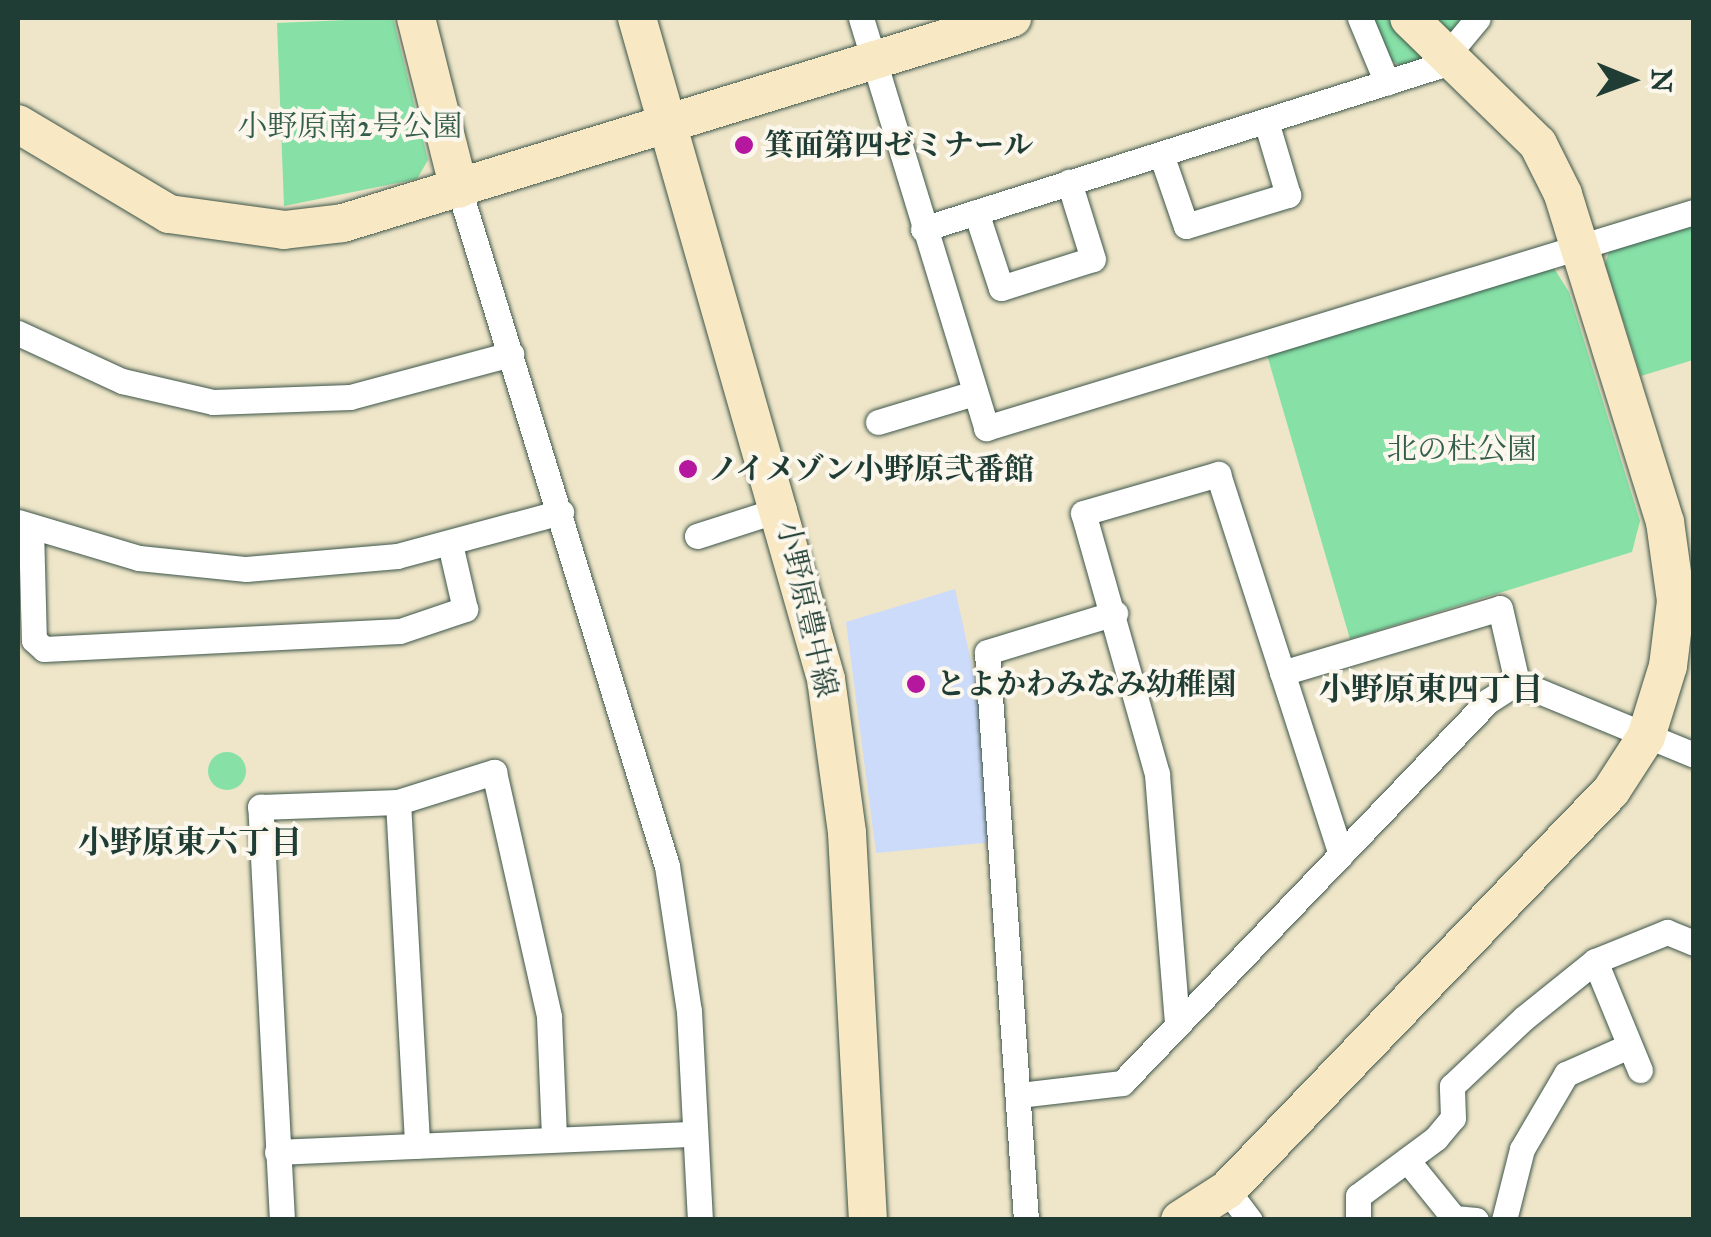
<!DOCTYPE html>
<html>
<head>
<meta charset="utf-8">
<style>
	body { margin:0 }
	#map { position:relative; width:1711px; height:1237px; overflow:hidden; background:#efe6c9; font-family:"IM FELL Great Primer","Noto Serif JP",serif }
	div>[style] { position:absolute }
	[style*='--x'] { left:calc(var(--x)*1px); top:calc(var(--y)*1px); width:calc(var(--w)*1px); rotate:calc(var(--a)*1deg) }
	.built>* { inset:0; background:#cddbfa }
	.green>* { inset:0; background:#87e1a7 }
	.round { border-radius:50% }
	.roads { filter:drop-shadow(0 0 2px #3e564a) drop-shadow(0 0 2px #3e564a) }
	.street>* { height:25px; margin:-12.5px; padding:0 12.5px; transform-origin:12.5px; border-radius:12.5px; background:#fff }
	.secondary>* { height:38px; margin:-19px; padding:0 19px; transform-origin:19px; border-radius:19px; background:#f8e8c3 }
	.dots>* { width:28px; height:28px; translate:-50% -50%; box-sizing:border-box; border:5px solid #fbf7ec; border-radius:50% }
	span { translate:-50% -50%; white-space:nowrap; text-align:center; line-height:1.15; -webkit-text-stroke:8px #fbf7ec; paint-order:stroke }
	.park-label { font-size:30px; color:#345e4b }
	.poi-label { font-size:30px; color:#1f3d34; font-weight:700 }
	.left { translate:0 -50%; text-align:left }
	.street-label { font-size:30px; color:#1f3d34 }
	.neighbourhood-label { font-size:32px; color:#1f3d34; font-weight:700 }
	.frame { position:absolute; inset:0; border:20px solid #1f3d34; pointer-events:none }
	.north { position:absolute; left:1581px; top:30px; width:100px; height:100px; -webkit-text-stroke:8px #fbf7ec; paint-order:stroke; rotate:91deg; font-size:28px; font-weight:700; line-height:40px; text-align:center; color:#1f3d34 }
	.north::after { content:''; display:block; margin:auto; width:35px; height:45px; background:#1f3d34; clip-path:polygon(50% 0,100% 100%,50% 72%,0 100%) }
</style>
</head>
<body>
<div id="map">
	<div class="built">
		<i style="clip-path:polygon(955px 589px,985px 724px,994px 842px,876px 853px,846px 622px)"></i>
	</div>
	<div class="green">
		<i style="clip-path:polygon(393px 18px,428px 160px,417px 179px,284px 206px,277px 23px)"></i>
		<i style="clip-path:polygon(1374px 18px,1465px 18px,1424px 60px,1401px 66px,1389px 59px)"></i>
		<i style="clip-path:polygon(1693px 222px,1693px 360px,1641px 376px,1605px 264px,1611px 246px)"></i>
		<i style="clip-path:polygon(1552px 265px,1569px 292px,1640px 521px,1632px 552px,1350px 639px,1267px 355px)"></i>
		<i class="round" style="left:208px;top:752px;width:38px;height:38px"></i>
	</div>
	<div class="roads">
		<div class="street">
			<i style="--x:861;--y:18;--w:429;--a:73"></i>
			<i style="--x:986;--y:428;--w:740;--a:-16.97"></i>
			<i style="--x:1360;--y:18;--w:70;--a:67.4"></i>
			<i style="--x:1161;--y:154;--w:76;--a:70.9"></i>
			<i style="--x:1186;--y:226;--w:107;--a:-16.9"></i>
			<i style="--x:1288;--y:195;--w:77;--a:-106.6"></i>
			<i style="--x:459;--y:189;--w:708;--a:72.92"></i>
			<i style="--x:667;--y:866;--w:147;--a:81.4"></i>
			<i style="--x:689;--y:1011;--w:209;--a:87"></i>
			<i style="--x:976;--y:212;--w:80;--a:71.8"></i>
			<i style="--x:1001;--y:288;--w:96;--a:-17.5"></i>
			<i style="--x:1093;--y:259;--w:81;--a:-107.3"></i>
			<i style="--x:923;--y:229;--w:540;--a:-17.56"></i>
			<i style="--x:1438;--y:66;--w:62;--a:-50.2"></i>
			<i style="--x:18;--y:333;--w:115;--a:24.8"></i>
			<i style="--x:122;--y:381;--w:93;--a:13"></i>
			<i style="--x:213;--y:402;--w:137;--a:-2.1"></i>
			<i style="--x:350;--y:397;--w:167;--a:-15"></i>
			<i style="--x:878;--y:422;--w:100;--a:-16.8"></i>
			<i style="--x:18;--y:522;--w:126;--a:16.6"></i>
			<i style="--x:139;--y:558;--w:108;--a:5.9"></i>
			<i style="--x:246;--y:569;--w:152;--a:-4.9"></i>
			<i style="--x:397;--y:556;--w:170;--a:-15"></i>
			<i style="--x:31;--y:528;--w:112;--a:88.5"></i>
			<i style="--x:34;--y:640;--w:13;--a:42"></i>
			<i style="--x:44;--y:649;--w:356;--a:-2.9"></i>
			<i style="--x:400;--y:631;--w:69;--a:-18.7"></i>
			<i style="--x:465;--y:609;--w:67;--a:-103"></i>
			<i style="--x:697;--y:536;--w:91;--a:-17.8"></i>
			<i style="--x:1282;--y:673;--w:227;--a:-16.6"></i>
			<i style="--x:1500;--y:608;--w:76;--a:77.1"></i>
			<i style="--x:398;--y:802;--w:344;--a:86.8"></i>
			<i style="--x:1595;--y:961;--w:118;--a:67.6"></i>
			<i style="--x:1177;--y:1023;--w:250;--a:-94.6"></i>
			<i style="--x:1157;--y:774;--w:271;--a:-105.8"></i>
			<i style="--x:1083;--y:513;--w:141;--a:-16.1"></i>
			<i style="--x:1218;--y:474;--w:400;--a:72.1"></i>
			<i style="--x:1020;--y:1095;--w:103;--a:-6.7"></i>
			<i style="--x:1122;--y:1083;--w:529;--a:-46.23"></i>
			<i style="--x:1488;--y:701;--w:35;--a:-33"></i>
			<i style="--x:1517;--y:682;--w:191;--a:22.4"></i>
			<i style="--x:277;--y:1152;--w:417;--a:-2.5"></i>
			<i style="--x:1407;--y:1160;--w:75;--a:51"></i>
			<i style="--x:1454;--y:1218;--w:22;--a:5"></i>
			<i style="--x:1227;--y:1190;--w:38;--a:53"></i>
			<i style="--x:282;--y:1220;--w:414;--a:-93"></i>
			<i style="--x:260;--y:807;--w:138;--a:-2.1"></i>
			<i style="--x:398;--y:802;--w:101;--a:-17.4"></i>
			<i style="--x:494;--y:772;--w:251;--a:77.3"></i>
			<i style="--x:549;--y:1017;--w:121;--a:87.6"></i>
			<i style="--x:1026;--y:1220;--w:569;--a:-93.93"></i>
			<i style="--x:987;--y:652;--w:134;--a:-16.9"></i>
			<i style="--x:1358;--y:1220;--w:24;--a:-90"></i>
			<i style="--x:1358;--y:1196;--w:97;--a:-36.6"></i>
			<i style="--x:1436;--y:1138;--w:26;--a:-50"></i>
			<i style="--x:1453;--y:1118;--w:32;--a:-92"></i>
			<i style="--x:1452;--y:1086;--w:99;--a:-43.4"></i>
			<i style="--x:1524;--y:1018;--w:91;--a:-38.8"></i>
			<i style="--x:1595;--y:961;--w:78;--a:-21.9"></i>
			<i style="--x:1667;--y:932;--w:29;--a:22"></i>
			<i style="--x:1504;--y:1220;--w:73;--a:-75.8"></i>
			<i style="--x:1522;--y:1149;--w:87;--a:-59.6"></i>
			<i style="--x:1566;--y:1074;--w:69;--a:-24"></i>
		</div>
		<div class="secondary">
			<i style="--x:416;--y:18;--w:176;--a:75.9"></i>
			<i style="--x:637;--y:18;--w:687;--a:74.04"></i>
			<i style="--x:826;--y:679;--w:155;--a:82.2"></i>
			<i style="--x:847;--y:833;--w:388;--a:86.9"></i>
			<i style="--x:18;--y:124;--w:176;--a:30.8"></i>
			<i style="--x:169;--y:214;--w:116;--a:7.9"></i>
			<i style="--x:284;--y:230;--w:59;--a:-6.8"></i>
			<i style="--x:343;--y:223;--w:700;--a:-17.04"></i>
			<i style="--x:1180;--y:1220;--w:56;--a:-32.6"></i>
			<i style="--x:1227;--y:1190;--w:554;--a:-46.1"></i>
			<i style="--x:1611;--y:791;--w:64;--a:-57.1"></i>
			<i style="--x:1646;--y:737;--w:74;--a:-72.8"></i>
			<i style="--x:1668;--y:666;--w:65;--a:-83"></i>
			<i style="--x:1676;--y:601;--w:80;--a:-97.9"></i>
			<i style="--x:1665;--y:522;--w:343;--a:-107.3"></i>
			<i style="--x:1563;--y:194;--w:56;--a:-116.6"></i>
			<i style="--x:1538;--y:144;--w:180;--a:-135.7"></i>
		</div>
	</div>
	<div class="dots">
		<i style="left:744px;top:145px;background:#b5179e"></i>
		<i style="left:688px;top:469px;background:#b5179e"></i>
		<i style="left:916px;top:684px;background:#b5179e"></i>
	</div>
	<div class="park-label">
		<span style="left:350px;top:126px">小野原南2号公園</span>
		<span style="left:1462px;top:449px">北の杜公園</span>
	</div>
	<div class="poi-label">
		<span class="left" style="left:764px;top:145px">箕面第四ゼミナール</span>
		<span class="left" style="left:708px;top:469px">ノイメゾン小野原弐番館</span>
		<span class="left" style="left:936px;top:684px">とよかわみなみ幼稚園</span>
	</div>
	<div class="street-label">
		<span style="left:807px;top:609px;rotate:77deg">小野原豊中線</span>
	</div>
	<div class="neighbourhood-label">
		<span style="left:1431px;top:690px">小野原東四丁目</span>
		<span style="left:190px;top:843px">小野原東六丁目</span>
	</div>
	<div class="frame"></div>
	<div class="north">N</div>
</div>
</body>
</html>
